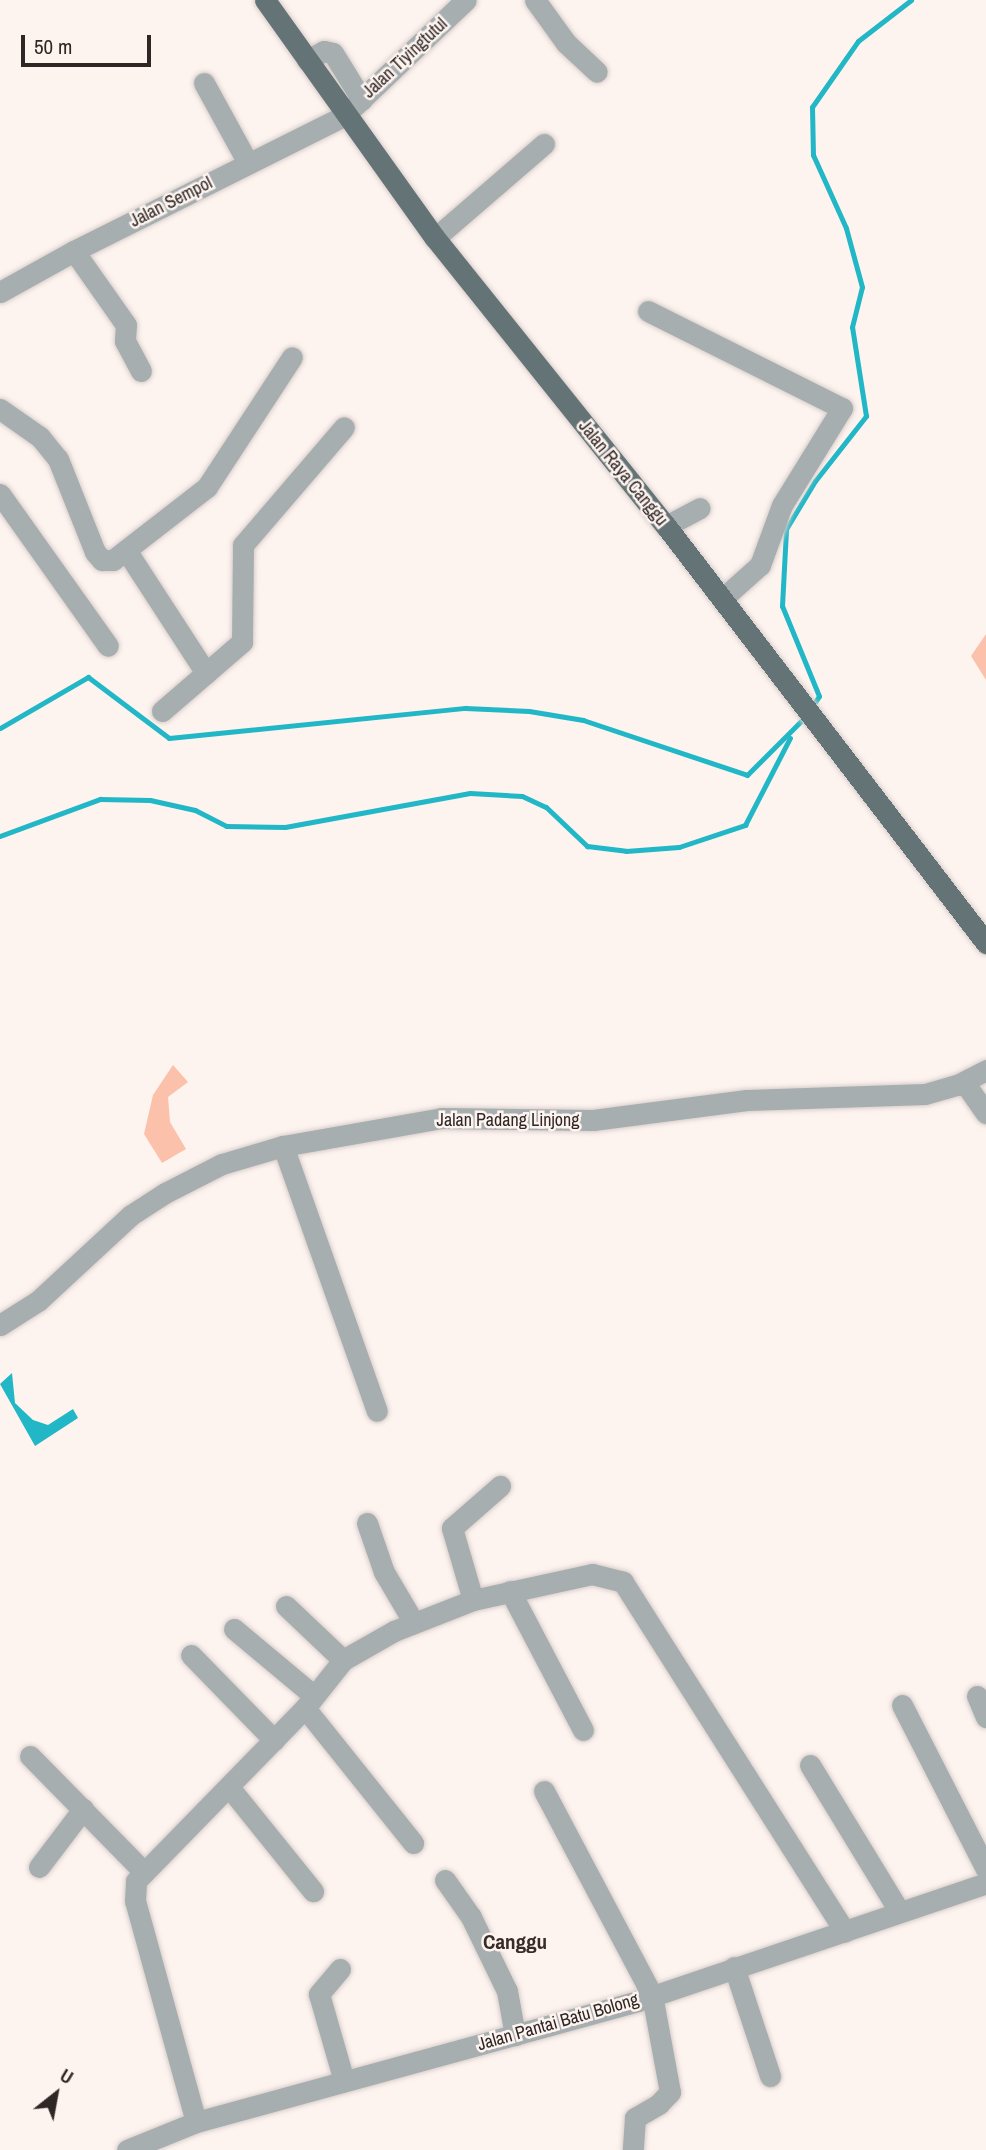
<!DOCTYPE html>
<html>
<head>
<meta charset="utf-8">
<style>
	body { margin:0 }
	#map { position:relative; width:986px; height:2150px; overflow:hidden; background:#fdf3ef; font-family:"Archivo Narrow",sans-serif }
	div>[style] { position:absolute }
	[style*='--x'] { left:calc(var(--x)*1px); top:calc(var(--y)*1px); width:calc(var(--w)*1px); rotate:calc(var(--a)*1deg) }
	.green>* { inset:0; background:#fbc1aa }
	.water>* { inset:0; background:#21b7c6 }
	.stream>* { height:5px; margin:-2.5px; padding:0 2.5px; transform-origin:2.5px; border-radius:2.5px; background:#21b7c6 }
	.roads { filter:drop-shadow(0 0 2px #d8cecb) drop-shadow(0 0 2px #d8cecb) }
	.minor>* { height:21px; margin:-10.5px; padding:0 10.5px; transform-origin:10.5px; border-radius:10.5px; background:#a6aeaf }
	.major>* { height:21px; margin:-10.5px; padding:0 10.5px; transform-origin:10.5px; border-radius:10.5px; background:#647375 }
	span { translate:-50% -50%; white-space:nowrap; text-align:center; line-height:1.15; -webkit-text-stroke:5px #fdf3ef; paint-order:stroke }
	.street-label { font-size:18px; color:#2e2725 }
	.quarter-label { font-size:21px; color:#382c27; font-weight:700 }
	.north { position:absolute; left:21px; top:2059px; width:70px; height:70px; -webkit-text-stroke:5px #fdf3ef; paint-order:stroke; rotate:31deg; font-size:19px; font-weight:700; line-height:28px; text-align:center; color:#2e2725 }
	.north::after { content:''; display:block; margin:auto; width:24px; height:32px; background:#2e2725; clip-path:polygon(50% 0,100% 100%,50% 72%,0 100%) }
	.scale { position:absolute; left:21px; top:35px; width:130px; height:32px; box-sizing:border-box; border:4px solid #2e2725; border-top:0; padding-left:9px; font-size:21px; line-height:24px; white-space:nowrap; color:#2e2725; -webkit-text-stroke:5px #fdf3ef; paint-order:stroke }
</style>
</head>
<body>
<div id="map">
	<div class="green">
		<i style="clip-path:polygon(986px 634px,986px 680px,971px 656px)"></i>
		<i style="clip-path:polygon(173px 1065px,188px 1082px,168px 1097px,170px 1122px,186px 1149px,162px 1163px,144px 1134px,153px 1095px)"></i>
	</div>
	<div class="water">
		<i style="clip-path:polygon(12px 1373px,15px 1403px,33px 1420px,48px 1425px,73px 1409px,78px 1418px,35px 1446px,0 1384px)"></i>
	</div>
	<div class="stream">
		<i style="--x:811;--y:708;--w:14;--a:-56"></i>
		<i style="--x:819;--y:696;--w:97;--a:-112.3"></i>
		<i style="--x:782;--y:606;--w:77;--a:-87"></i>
		<i style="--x:786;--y:529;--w:56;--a:-58.9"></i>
		<i style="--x:815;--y:481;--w:83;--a:-51.9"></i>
		<i style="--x:866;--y:416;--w:90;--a:-98.9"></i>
		<i style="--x:852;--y:327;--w:41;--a:-76"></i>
		<i style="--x:862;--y:287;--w:61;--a:-105.2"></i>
		<i style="--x:846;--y:228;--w:80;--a:-114.3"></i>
		<i style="--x:813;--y:155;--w:48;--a:-91.2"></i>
		<i style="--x:812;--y:107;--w:80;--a:-55.1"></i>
		<i style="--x:858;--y:41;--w:67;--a:-37.7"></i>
		<i style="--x:0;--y:728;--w:102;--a:-30.1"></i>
		<i style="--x:88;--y:677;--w:101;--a:37"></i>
		<i style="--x:169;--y:738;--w:298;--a:-5.8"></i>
		<i style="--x:465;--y:708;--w:64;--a:2.7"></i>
		<i style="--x:529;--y:711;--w:55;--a:9.5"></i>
		<i style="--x:583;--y:720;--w:173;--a:18.5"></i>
		<i style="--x:747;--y:775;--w:82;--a:-45"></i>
		<i style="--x:0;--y:836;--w:107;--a:-20.3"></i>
		<i style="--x:100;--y:799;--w:50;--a:1.1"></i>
		<i style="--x:150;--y:800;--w:46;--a:12.5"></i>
		<i style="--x:195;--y:810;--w:35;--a:27"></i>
		<i style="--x:226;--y:826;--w:59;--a:1"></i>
		<i style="--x:285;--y:827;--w:188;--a:-10.4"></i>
		<i style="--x:470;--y:793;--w:52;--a:3.3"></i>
		<i style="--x:522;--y:796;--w:26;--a:25"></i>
		<i style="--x:546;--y:807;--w:57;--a:43.6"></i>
		<i style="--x:587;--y:846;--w:39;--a:7"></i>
		<i style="--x:626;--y:851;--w:53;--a:-4.3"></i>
		<i style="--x:679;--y:847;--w:70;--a:-18.4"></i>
		<i style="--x:745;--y:825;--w:98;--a:-62.7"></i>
	</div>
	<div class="roads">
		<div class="minor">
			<i style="--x:535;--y:0;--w:53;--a:54.2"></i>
			<i style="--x:566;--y:43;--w:42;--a:43.1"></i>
			<i style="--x:307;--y:60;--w:19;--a:-28"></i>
			<i style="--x:324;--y:51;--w:9;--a:13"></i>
			<i style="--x:333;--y:53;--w:55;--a:58.3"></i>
			<i style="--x:204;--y:83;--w:91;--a:61.2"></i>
			<i style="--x:435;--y:238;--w:144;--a:-40.8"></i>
			<i style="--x:74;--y:251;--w:90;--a:54.9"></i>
			<i style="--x:126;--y:325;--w:16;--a:94"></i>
			<i style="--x:125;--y:341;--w:34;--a:62"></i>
			<i style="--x:0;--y:292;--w:85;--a:-29"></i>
			<i style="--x:74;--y:251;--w:302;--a:-26.6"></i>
			<i style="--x:344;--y:116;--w:168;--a:-43.6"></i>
			<i style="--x:648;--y:311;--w:217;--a:26.6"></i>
			<i style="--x:842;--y:408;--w:114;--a:121.7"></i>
			<i style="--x:782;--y:505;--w:64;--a:110.1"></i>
			<i style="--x:760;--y:565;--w:51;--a:138.2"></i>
			<i style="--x:0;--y:409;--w:49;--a:35"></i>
			<i style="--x:40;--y:437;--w:28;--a:51"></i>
			<i style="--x:58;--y:459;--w:100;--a:68.3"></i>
			<i style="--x:95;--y:552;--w:11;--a:49"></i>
			<i style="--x:102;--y:560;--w:11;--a:0"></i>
			<i style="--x:113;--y:560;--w:119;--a:-37.8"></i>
			<i style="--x:207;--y:487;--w:155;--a:-56.8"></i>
			<i style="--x:0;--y:494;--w:186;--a:54.6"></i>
			<i style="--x:666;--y:526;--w:38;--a:-28"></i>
			<i style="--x:126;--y:550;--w:147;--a:57"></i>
			<i style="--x:162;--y:711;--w:106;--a:-40.8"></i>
			<i style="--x:242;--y:642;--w:97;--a:-89.4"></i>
			<i style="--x:243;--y:545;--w:155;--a:-49.4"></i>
			<i style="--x:964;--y:1082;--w:38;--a:55"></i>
			<i style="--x:283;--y:1146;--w:281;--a:70.5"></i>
			<i style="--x:0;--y:1325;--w:45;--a:-32.3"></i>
			<i style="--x:38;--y:1301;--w:127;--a:-42.8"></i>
			<i style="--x:131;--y:1215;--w:40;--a:-32.9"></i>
			<i style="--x:165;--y:1193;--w:64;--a:-27"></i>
			<i style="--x:222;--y:1164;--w:64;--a:-16.4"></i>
			<i style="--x:283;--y:1146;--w:160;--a:-10"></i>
			<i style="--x:441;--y:1118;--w:152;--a:0.8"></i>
			<i style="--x:593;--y:1120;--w:155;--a:-7.4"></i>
			<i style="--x:747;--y:1100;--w:178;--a:-1.9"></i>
			<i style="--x:925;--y:1094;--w:33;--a:-16"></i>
			<i style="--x:957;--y:1085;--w:33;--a:-27"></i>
			<i style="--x:367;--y:1523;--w:52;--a:70.9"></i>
			<i style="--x:384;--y:1572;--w:59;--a:59.5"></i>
			<i style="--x:510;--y:1591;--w:157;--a:62.3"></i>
			<i style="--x:473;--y:1600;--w:75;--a:-106.3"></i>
			<i style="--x:452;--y:1528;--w:64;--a:-41.2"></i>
			<i style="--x:286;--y:1606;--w:79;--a:43.5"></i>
			<i style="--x:234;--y:1629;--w:103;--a:39.9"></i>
			<i style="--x:191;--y:1655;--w:119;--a:45.7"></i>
			<i style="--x:977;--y:1696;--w:23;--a:67"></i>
			<i style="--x:902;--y:1705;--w:184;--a:62.9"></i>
			<i style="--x:305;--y:1708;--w:173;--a:51.3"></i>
			<i style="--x:30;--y:1756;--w:161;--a:45.5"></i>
			<i style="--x:810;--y:1765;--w:171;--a:58.6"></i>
			<i style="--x:229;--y:1787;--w:134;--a:51.1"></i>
			<i style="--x:544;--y:1791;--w:231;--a:62.1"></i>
			<i style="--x:652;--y:1995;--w:99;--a:79.5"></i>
			<i style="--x:670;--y:2092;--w:16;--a:133"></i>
			<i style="--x:659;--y:2104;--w:28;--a:150"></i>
			<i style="--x:635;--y:2118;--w:32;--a:94"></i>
			<i style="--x:39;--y:1867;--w:73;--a:-52.8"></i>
			<i style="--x:445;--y:1880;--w:45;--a:54.9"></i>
			<i style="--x:471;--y:1917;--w:82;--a:64.1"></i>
			<i style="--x:507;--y:1991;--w:45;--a:79.7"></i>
			<i style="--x:734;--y:1967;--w:115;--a:71.7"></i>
			<i style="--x:340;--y:1969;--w:33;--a:130"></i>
			<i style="--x:319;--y:1994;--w:91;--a:74"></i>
			<i style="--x:196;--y:2122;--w:229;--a:-105.4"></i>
			<i style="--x:135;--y:1901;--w:20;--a:-87"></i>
			<i style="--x:136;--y:1881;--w:242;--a:-45.7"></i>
			<i style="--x:305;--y:1708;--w:61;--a:-51.6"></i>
			<i style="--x:343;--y:1660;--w:59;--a:-29.6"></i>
			<i style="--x:394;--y:1631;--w:85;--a:-21.4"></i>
			<i style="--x:473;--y:1600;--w:122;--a:-12.3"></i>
			<i style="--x:592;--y:1574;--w:32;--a:14"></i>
			<i style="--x:623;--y:1582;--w:414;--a:57.6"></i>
			<i style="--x:127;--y:2150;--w:74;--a:-22.1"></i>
			<i style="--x:196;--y:2122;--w:458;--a:-15.3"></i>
			<i style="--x:638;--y:2001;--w:367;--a:-18.7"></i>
		</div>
		<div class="major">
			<i style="--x:265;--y:0;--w:292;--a:54.5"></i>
			<i style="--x:435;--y:238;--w:369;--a:51.3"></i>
			<i style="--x:666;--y:526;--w:526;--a:52.5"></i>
		</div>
	</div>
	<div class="street-label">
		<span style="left:405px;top:58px;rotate:-43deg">Jalan Tiyingtutul</span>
		<span style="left:171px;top:202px;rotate:-27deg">Jalan Sempol</span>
		<span style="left:623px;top:473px;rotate:51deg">Jalan Raya Canggu</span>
		<span style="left:508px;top:1120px">Jalan Padang Linjong</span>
		<span style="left:558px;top:2022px;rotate:-16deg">Jalan Pantai Batu Bolong</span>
	</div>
	<div class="quarter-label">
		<span style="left:515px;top:1942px">Canggu</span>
	</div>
	<div class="north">U</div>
	<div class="scale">50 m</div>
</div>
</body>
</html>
